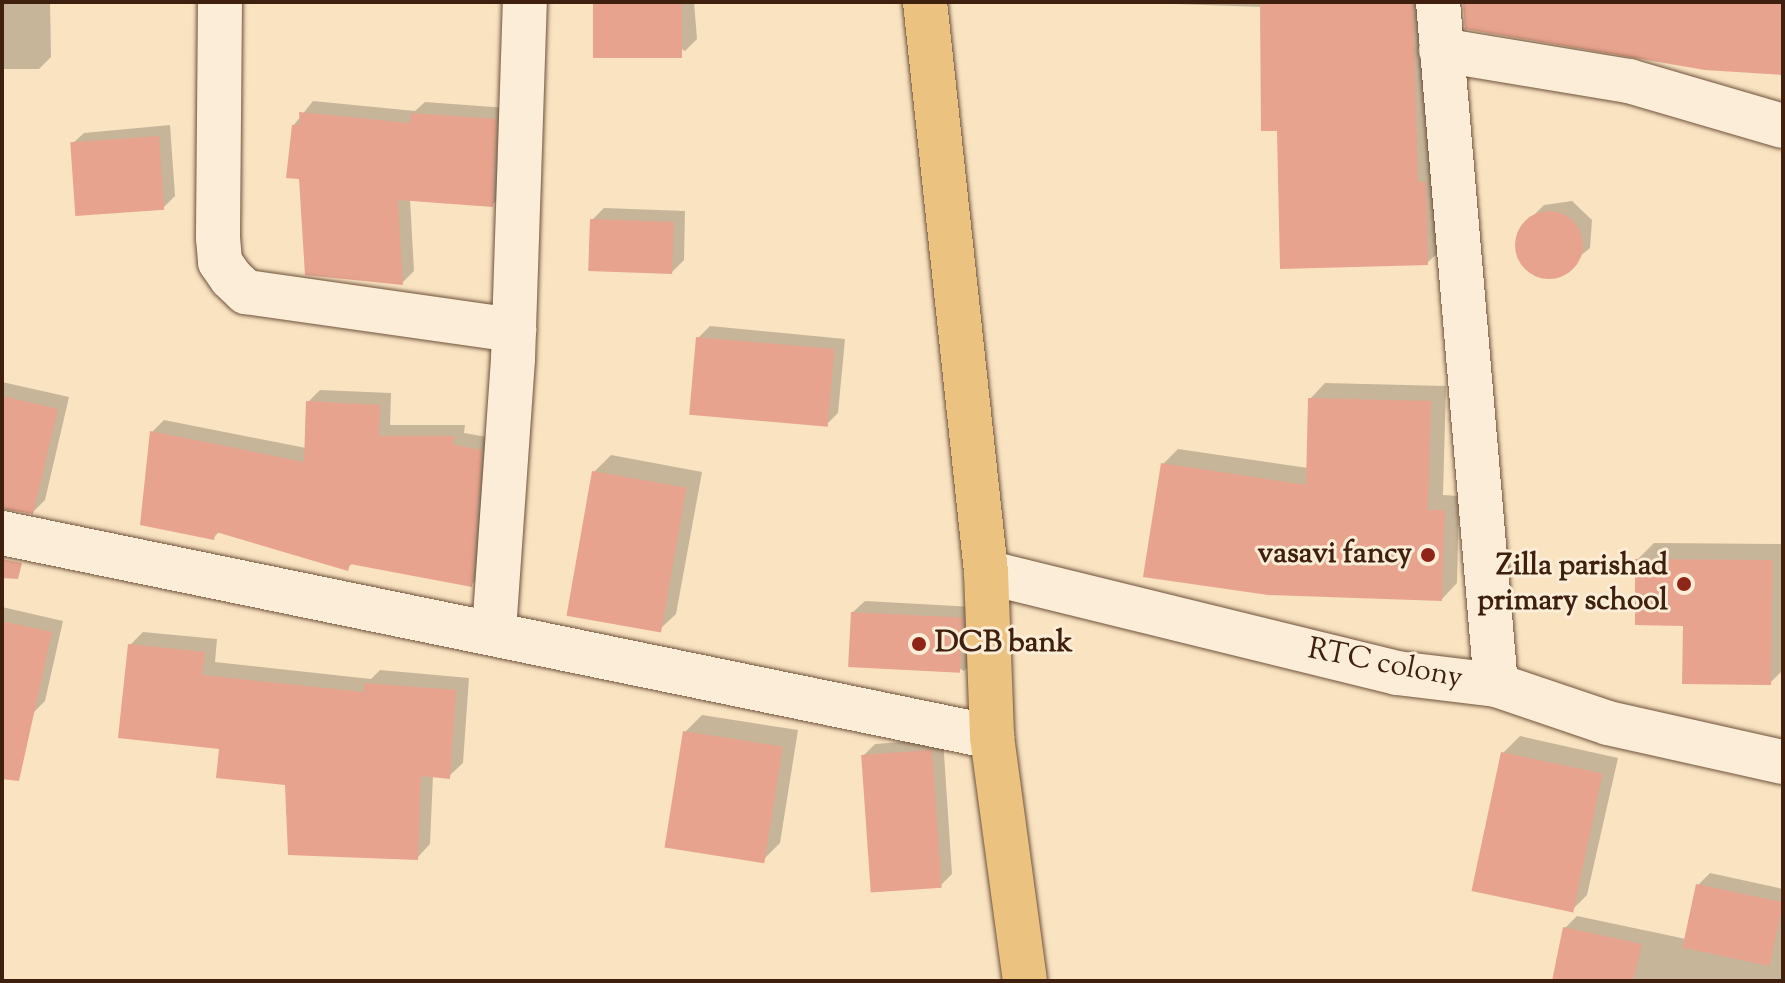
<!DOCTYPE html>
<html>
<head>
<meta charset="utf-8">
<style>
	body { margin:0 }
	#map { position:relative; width:1785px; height:983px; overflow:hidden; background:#f9e3c1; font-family:"Sorts Mill Goudy",serif }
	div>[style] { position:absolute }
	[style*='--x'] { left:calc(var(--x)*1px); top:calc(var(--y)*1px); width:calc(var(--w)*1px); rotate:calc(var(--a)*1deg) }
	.shadow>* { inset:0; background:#0003 }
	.building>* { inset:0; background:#e7a38d; transform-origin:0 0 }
	.round { border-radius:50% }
	.roads { filter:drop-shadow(0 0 2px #6e513b) drop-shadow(0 0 2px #6e513b) }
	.minor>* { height:44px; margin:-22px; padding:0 22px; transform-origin:22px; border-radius:22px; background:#fbedd7 }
	.trunk>* { height:44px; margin:-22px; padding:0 22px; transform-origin:22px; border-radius:22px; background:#ecc280 }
	.dots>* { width:22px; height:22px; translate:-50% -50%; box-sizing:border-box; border:4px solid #fbedd7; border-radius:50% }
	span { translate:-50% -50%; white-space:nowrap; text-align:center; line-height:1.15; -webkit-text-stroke:6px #fbedd7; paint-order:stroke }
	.poi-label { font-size:30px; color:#3f200e; font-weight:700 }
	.right { translate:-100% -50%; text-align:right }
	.left { translate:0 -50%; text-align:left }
	.street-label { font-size:30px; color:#3f200e }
	.frame { position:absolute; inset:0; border:4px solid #3f200e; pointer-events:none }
</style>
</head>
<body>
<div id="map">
	<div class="shadow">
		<i style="clip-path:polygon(2px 2px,50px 2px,51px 57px,39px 69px,2px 69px)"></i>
		<i style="clip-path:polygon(595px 2px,694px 2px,697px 39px,685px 51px)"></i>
		<i style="clip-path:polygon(1116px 2px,1427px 2px,1442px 249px,1427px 263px,1279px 129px,1262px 7px)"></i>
		<i style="clip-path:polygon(313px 101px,415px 111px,425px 102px,507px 108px,504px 193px,492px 205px,410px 199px,414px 271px,402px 283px,301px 178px,293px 126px)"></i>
		<i style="clip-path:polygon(170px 125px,175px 196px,163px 208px,72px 144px,84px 133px)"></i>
		<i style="clip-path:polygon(1572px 201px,1592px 220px,1590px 248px,1554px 277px,1527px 269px,1517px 243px,1531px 218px,1544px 205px)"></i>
		<i style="clip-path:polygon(604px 208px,685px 211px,684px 260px,672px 272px,592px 220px)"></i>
		<i style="clip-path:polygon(710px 326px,845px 339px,838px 413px,826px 425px,698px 338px)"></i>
		<i style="clip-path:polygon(2px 382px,69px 397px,45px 500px,33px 512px,2px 505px)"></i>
		<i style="clip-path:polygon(1325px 383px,1446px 386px,1443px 495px,1459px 496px,1457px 583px,1442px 599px,1163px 464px,1178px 449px,1308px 468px,1310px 399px)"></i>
		<i style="clip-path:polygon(320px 390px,391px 393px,390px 425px,465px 425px,464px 433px,493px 438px,483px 573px,471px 585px,353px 563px,347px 568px,220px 531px,214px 537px,152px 432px,164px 420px,306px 448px,308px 402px)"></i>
		<i style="clip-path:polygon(611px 455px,702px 472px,676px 614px,659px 630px,594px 472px)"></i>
		<i style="clip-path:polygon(1654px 543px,1783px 544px,1783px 670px,1770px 683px,1685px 624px,1637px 560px)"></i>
		<i style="clip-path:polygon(865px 601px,974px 607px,976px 659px,964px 671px,853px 612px)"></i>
		<i style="clip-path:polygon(2px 607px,63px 621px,45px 701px,33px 713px,2px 706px)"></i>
		<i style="clip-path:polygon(143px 632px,217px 639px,215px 662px,371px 679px,380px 670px,469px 678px,463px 763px,449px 776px,433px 775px,430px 844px,417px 858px,286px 814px,287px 783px,221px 748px,130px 645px)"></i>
		<i style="clip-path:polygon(702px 715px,798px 730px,780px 843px,763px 860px,685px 732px)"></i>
		<i style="clip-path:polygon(1520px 736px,1618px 758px,1587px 895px,1570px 912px,1503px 753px)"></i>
		<i style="clip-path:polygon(943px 739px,952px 874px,940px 886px,863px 756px,875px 744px)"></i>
		<i style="clip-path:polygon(1710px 873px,1783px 889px,1783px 981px,1554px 981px,1565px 928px,1577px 916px,1686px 939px,1698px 885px)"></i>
	</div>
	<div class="building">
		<i style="left:593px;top:2px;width:89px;height:56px"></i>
		<i style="clip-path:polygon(1260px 2px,1413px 2px,1418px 182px,1426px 182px,1428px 265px,1280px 269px,1277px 131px,1261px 131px)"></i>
		<i style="clip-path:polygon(1463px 2px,1783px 2px,1783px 75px,1705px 70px,1465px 29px)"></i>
		<i style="clip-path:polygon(299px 112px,410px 123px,411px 113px,496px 119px,493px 207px,398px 200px,403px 285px,305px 275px,299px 179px,286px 178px,292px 125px,300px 124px)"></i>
		<i style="left:159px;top:136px;width:74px;height:89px;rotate:86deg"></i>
		<i class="round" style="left:1515px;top:211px;width:68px;height:68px"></i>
		<i style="left:590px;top:219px;width:84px;height:52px;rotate:2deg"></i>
		<i style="left:696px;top:337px;width:139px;height:78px;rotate:5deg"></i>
		<i style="clip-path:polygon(2px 396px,58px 409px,33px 514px,2px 509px)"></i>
		<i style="clip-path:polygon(1308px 398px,1431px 401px,1428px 510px,1445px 510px,1442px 601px,1268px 595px,1143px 577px,1161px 463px,1306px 485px)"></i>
		<i style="clip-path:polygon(306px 401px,380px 405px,379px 436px,454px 436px,453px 445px,482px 450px,472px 587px,350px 564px,348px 571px,216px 532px,214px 540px,140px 525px,150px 431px,304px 462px)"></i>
		<i style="left:592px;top:471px;width:96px;height:147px;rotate:10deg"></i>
		<i style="clip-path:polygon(2px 559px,22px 563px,18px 579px,2px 578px)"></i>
		<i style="clip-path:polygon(1635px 559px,1772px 560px,1771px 685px,1682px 684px,1683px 626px,1635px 625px)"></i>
		<i style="left:851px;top:612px;width:112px;height:55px;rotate:3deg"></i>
		<i style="clip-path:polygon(2px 621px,52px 632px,19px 781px,2px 779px)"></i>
		<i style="clip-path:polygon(128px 644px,205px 652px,202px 675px,364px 692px,364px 683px,456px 690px,450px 779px,421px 776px,418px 860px,288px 855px,285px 785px,216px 778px,219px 749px,118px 738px)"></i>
		<i style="left:683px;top:731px;width:101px;height:118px;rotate:9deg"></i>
		<i style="left:932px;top:750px;width:138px;height:71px;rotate:86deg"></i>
		<i style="left:1501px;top:752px;width:104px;height:142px;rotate:12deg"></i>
		<i style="left:1696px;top:884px;width:89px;height:65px;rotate:12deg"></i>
		<i style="clip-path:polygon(1563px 927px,1642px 944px,1633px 981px,1552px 981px)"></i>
	</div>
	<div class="roads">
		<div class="minor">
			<i style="--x:220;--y:2;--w:236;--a:90.5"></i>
			<i style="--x:218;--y:238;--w:24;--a:85"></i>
			<i style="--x:220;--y:262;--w:19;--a:55"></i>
			<i style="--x:231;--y:278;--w:21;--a:43"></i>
			<i style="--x:246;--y:292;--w:271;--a:8.1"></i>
			<i style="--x:1438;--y:2;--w:685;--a:85.15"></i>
			<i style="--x:1441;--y:50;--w:191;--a:9.4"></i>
			<i style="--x:1629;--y:81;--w:160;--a:16.3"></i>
			<i style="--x:2;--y:533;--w:1011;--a:11.64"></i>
			<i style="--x:986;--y:572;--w:423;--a:13.8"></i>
			<i style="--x:1397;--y:673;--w:100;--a:6.9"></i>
			<i style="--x:1496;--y:685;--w:118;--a:18.7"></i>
			<i style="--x:1608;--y:723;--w:179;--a:12.6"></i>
			<i style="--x:494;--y:631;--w:273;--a:-86"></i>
			<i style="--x:513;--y:359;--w:357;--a:-88.1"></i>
		</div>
		<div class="trunk">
			<i style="--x:925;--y:2;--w:573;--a:83.89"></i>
			<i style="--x:986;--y:572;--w:165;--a:87.9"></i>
			<i style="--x:992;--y:737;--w:246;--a:82.3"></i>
		</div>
	</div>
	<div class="dots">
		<i style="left:1428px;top:555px;background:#8f2418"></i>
		<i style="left:1684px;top:584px;background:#8f2418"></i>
		<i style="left:919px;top:644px;background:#8f2418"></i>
	</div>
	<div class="poi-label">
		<span class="right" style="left:1412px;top:555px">vasavi fancy</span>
		<span class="right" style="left:1668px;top:584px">Zilla parishad<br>primary school</span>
		<span class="left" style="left:935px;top:644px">DCB bank</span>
	</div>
	<div class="street-label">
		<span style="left:1385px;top:665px;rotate:11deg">RTC colony</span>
	</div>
	<div class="frame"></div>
</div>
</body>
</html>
